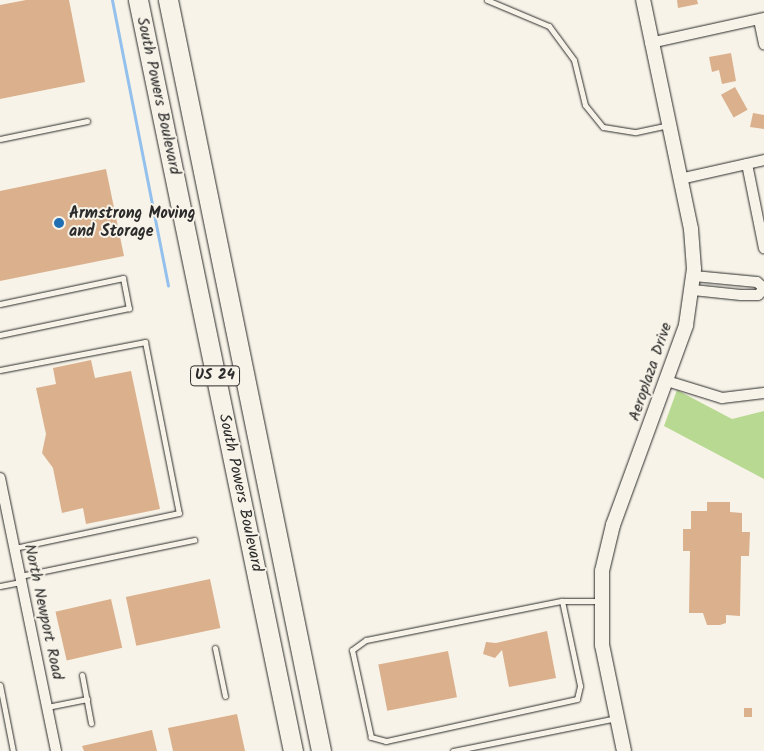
<!DOCTYPE html>
<html>
<head>
<meta charset="utf-8">
<style>
	body { margin:0 }
	#map { position:relative; width:764px; height:751px; overflow:hidden; background:#f7f3e8; font-family:Kalam,sans-serif }
	div>[style] { position:absolute }
	[style*='--x'] { left:calc(var(--x)*1px); top:calc(var(--y)*1px); width:calc(var(--w)*1px); rotate:calc(var(--a)*1deg) }
	.green>* { inset:0; background:#b8d992 }
	.stream>* { height:3px; margin:-1.5px; padding:0 1.5px; transform-origin:1.5px; border-radius:1.5px; background:#93c0ed }
	.building>* { inset:0; background:#dbb08c; transform-origin:0 0 }
	.roads { filter:drop-shadow(0 0 1px #2b2b2b) drop-shadow(0 0 1px #2b2b2b) }
	.lane>* { height:5px; margin:-2.5px; padding:0 2.5px; transform-origin:2.5px; border-radius:2.5px; background:#f7f3e8 }
	.street>* { height:10px; margin:-5px; padding:0 5px; transform-origin:5px; border-radius:5px; background:#f7f3e8 }
	.secondary>* { height:14px; margin:-7px; padding:0 7px; transform-origin:7px; border-radius:7px; background:#f7f3e8 }
	.highway>* { height:19px; margin:-9.5px; padding:0 9.5px; transform-origin:9.5px; border-radius:9.5px; background:#f7f3e8 }
	.dots>* { width:14px; height:14px; translate:-50% -50%; box-sizing:border-box; border:2px solid #f7f3e8; border-radius:50% }
	span { translate:-50% -50%; white-space:nowrap; text-align:center; line-height:1.15; -webkit-text-stroke:4px #f7f3e8; paint-order:stroke }
	.shield-label span { padding:1px 4px; background:#f7f3e8; border:1px solid; border-radius:4px; -webkit-text-stroke-width:0 }
	.shield-label { font-size:15px; color:#2b2b2b; font-weight:700 }
	.street-label { font-size:16px; color:#2b2b2b }
	.poi-label { font-size:16px; color:#2b2b2b; font-weight:700 }
	.left { translate:0 -50%; text-align:left }
</style>
</head>
<body>
<div id="map">
	<div class="green">
		<i style="clip-path:polygon(677px 390px,732px 419px,764px 411px,764px 479px,664px 426px)"></i>
	</div>
	<div class="stream">
		<i style="--x:112;--y:0;--w:291;--a:78.9"></i>
	</div>
	<div class="building">
		<i style="clip-path:polygon(26px 0,69px 0,85px 82px,0 99px,0 5px)"></i>
		<i style="clip-path:polygon(677px 0,697px 0,698px 4px,678px 8px)"></i>
		<i style="clip-path:polygon(731px 53px,736px 81px,722px 84px,719px 70px,712px 72px,709px 57px)"></i>
		<i style="left:735px;top:87px;width:26px;height:16px;rotate:61deg"></i>
		<i style="clip-path:polygon(753px 113px,764px 115px,764px 129px,750px 127px)"></i>
		<i style="clip-path:polygon(106px 169px,124px 256px,0 281px,0 191px)"></i>
		<i style="clip-path:polygon(91px 360px,95px 378px,131px 371px,160px 509px,86px 524px,83px 508px,62px 513px,53px 468px,42px 453px,46px 434px,36px 388px,56px 384px,53px 368px)"></i>
		<i style="clip-path:polygon(707px 502px,730px 502px,730px 512px,742px 513px,742px 532px,750px 532px,749px 556px,741px 556px,740px 616px,726px 615px,726px 623px,720px 625px,707px 625px,703px 613px,689px 613px,690px 551px,683px 551px,683px 529px,691px 529px,691px 511px,707px 511px)"></i>
		<i style="left:210px;top:579px;width:50px;height:86px;rotate:78deg"></i>
		<i style="left:111px;top:599px;width:50px;height:57px;rotate:77deg"></i>
		<i style="clip-path:polygon(547px 631px,556px 678px,509px 687px,502px 650px,495px 658px,483px 654px,486px 642px,496px 643px)"></i>
		<i style="left:448px;top:651px;width:47px;height:71px;rotate:79deg"></i>
		<i style="left:744px;top:708px;width:8px;height:9px"></i>
		<i style="clip-path:polygon(237px 714px,245px 751px,173px 751px,168px 728px)"></i>
		<i style="clip-path:polygon(152px 730px,157px 751px,84px 751px,82px 746px)"></i>
	</div>
	<div class="roads">
		<div class="lane">
			<i style="--x:487;--y:0;--w:67;--a:22.8"></i>
			<i style="--x:549;--y:26;--w:42;--a:53.7"></i>
			<i style="--x:574;--y:60;--w:46;--a:76.3"></i>
			<i style="--x:585;--y:105;--w:28;--a:51"></i>
			<i style="--x:603;--y:127;--w:33;--a:9"></i>
			<i style="--x:636;--y:132;--w:33;--a:-12"></i>
			<i style="--x:0;--y:139;--w:89;--a:-11.7"></i>
			<i style="--x:0;--y:304;--w:126;--a:-11.9"></i>
			<i style="--x:123;--y:278;--w:31;--a:79"></i>
			<i style="--x:129;--y:308;--w:132;--a:168.2"></i>
			<i style="--x:0;--y:370;--w:148;--a:-10.9"></i>
			<i style="--x:145;--y:342;--w:174;--a:78.8"></i>
			<i style="--x:179;--y:513;--w:169;--a:168"></i>
			<i style="--x:20;--y:576;--w:178;--a:-11.7"></i>
			<i style="--x:0;--y:586;--w:21;--a:-11"></i>
			<i style="--x:562;--y:601;--w:87;--a:78"></i>
			<i style="--x:580;--y:686;--w:13;--a:103"></i>
			<i style="--x:577;--y:699;--w:196;--a:167.6"></i>
			<i style="--x:386;--y:741;--w:16;--a:-165"></i>
			<i style="--x:371;--y:737;--w:89;--a:-102.3"></i>
			<i style="--x:352;--y:650;--w:17;--a:-36"></i>
			<i style="--x:366;--y:640;--w:200;--a:-11.3"></i>
			<i style="--x:562;--y:601;--w:38;--a:0"></i>
			<i style="--x:215;--y:648;--w:49;--a:78.2"></i>
			<i style="--x:82;--y:675;--w:49;--a:79.4"></i>
			<i style="--x:0;--y:685;--w:67;--a:78.9"></i>
			<i style="--x:47;--y:707;--w:41;--a:-11.3"></i>
			<i style="--x:453;--y:751;--w:167;--a:-11.4"></i>
		</div>
		<div class="street">
			<i style="--x:759;--y:20;--w:25;--a:78"></i>
			<i style="--x:650;--y:43;--w:117;--a:-12.4"></i>
			<i style="--x:747;--y:164;--w:86;--a:78.6"></i>
			<i style="--x:680;--y:179;--w:86;--a:-12.7"></i>
			<i style="--x:694;--y:276;--w:63;--a:5.4"></i>
			<i style="--x:757;--y:282;--w:9;--a:41"></i>
			<i style="--x:693;--y:290;--w:48;--a:5.9"></i>
			<i style="--x:741;--y:295;--w:17;--a:0"></i>
			<i style="--x:758;--y:295;--w:8;--a:-45"></i>
			<i style="--x:667;--y:381;--w:58;--a:17.2"></i>
			<i style="--x:722;--y:398;--w:42;--a:-6.8"></i>
			<i style="--x:0;--y:478;--w:279;--a:78.4"></i>
		</div>
		<div class="secondary">
			<i style="--x:624;--y:751;--w:108;--a:-101.7"></i>
			<i style="--x:602;--y:645;--w:74;--a:-90"></i>
			<i style="--x:602;--y:571;--w:47;--a:-76.6"></i>
			<i style="--x:613;--y:525;--w:213;--a:-69.9"></i>
			<i style="--x:686;--y:325;--w:57;--a:-81.9"></i>
			<i style="--x:694;--y:269;--w:40;--a:-94.3"></i>
			<i style="--x:691;--y:229;--w:234;--a:-101.8"></i>
		</div>
		<div class="highway">
			<i style="--x:138;--y:0;--w:767;--a:78.34"></i>
			<i style="--x:168;--y:0;--w:766;--a:78.48"></i>
		</div>
	</div>
	<div class="dots">
		<i style="left:59px;top:223px;background:#1f6fb2"></i>
	</div>
	<div class="shield-label">
		<span style="left:215px;top:376px">US 24</span>
	</div>
	<div class="street-label">
		<span style="left:158px;top:96px;rotate:78deg">South Powers Boulevard</span>
		<span style="left:651px;top:372px;rotate:-71deg">Aeroplaza Drive</span>
		<span style="left:240px;top:493px;rotate:78deg">South Powers Boulevard</span>
		<span style="left:43px;top:612px;rotate:78deg">North Newport Road</span>
	</div>
	<div class="poi-label">
		<span class="left" style="left:69px;top:223px">Armstrong Moving<br>and Storage</span>
	</div>
</div>
</body>
</html>
